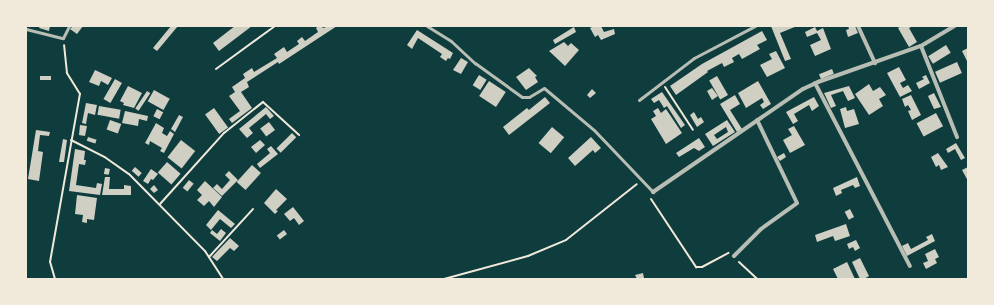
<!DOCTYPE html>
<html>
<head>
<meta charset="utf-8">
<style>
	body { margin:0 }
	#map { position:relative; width:994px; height:305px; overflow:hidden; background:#0f3d3e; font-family:"IBM Plex Serif",serif }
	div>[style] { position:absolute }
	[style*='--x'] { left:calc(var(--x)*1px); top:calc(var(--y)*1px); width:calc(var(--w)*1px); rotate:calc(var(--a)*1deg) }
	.building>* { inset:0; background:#cfcfc3; transform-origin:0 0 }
	.path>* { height:2px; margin:-1px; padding:0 1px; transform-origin:1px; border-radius:1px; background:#f1e9da }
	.service>* { height:3px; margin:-1.5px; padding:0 1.5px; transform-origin:1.5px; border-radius:1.5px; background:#b8beb3 }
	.minor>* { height:4px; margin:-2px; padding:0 2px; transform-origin:2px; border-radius:2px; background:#b8beb3 }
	span { translate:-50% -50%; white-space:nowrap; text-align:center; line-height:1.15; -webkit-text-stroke:3px #f1e9da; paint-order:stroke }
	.frame { position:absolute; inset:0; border:27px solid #f1e9da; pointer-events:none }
</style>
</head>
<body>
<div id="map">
	<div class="building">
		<i style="clip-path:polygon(40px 26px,50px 26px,49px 31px,39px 28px)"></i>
		<i style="clip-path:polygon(73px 26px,83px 26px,77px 34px,70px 29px)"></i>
		<i style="clip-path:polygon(171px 26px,178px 26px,157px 51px,153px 48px)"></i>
		<i style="clip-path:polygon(235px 26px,252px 26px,219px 51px,213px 43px)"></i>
		<i style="clip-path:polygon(319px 26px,324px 28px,327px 26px,337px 26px,279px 64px,278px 62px,247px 82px,249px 87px,241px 92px,252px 108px,232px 123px,229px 119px,240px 111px,229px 96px,235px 92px,232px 87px,245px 78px,243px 74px,252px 68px,254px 72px,277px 58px,274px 54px,284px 47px,287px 52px,299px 44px,297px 41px,302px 37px,305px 41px,318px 32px,316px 28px)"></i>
		<i style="clip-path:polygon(594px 26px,601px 26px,604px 32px,614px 29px,615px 34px,601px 40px,598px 35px,595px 37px,590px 28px)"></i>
		<i style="clip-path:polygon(771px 26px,797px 26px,780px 33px,791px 59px,785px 61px)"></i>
		<i style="clip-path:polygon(848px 26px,855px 26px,858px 33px,848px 37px,846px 30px,849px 29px)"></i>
		<i style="clip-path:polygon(901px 26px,913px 26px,909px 28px,917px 42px,909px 47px,898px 28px)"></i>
		<i style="clip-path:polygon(574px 27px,576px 32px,555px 44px,553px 40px)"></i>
		<i style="clip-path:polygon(815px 27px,817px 31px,823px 28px,831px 49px,815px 56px,810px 45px,821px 40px,817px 33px,807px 37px,805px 32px)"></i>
		<i style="clip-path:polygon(417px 30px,453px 53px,450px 59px,448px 58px,446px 61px,440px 57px,442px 54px,418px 38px,412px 49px,407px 45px)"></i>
		<i style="clip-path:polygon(762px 31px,767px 40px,757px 45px,760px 49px,742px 59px,739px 54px,732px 58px,734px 62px,724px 67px,722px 63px,707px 71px,708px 72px,676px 95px,670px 86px,702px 64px)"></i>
		<i style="clip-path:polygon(564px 42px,568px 46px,571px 43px,579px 50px,565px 66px,549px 51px)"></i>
		<i style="left:946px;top:45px;width:9px;height:21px;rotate:58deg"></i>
		<i style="clip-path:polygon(968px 48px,968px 63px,962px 51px)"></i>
		<i style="clip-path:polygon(776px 51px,785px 68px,767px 77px,760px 65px,772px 59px,769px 54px)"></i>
		<i style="clip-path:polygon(461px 58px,468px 62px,461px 74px,453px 70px)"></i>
		<i style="left:957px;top:62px;width:12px;height:24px;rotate:66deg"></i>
		<i style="clip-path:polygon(899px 67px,906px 80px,900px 83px,903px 88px,908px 85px,912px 91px,900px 97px,887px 73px)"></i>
		<i style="clip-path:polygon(529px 68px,537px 76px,535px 77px,538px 82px,526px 90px,516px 77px)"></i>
		<i style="left:832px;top:69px;width:5px;height:14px;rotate:68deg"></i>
		<i style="clip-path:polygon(95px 70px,112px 78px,108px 85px,101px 81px,99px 86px,89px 82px)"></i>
		<i style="left:479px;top:75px;width:9px;height:12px;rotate:32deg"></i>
		<i style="clip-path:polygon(926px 75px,930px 83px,919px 89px,916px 83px,924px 79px,922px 77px)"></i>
		<i style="left:40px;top:76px;width:11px;height:4px"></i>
		<i style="left:717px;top:76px;width:22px;height:9px;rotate:60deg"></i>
		<i style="left:115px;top:79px;width:8px;height:23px;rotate:30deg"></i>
		<i style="left:489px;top:81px;width:20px;height:18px;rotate:33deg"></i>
		<i style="clip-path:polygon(758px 81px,771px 104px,763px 109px,760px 105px,764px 102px,762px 98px,746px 108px,738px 93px)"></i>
		<i style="clip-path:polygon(869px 84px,873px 91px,880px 87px,886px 95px,879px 99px,883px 106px,869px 115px,855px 94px)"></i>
		<i style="clip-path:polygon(128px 86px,142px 93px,134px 108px,123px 105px,124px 103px,120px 101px)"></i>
		<i style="clip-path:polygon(849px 86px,855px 98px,848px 101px,843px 91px,831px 95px,836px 106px,831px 108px,824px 93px)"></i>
		<i style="clip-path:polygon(712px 88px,718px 96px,712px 100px,707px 91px)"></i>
		<i style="clip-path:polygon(592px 89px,596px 93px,590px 98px,587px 95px)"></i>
		<i style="left:154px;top:90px;width:18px;height:13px;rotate:29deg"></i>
		<i style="left:147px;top:91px;width:4px;height:21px;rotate:34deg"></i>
		<i style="clip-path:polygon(662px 92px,685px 125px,681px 128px,667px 106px,664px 108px,659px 100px,654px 103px,651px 99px)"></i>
		<i style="clip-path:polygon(934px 93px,941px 107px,934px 109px,928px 96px)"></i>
		<i style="clip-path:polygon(735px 95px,740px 104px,730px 110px,742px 129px,737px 132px,720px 104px)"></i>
		<i style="clip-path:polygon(911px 95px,921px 115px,912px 120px,908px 111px,911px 110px,908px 105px,905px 107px,902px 99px)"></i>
		<i style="clip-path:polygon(545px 97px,550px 103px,509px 135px,503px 127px,527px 108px,529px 110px)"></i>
		<i style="clip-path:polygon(814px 97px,819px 106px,812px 111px,809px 105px,794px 114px,798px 121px,793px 124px,786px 112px)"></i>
		<i style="clip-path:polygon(86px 103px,97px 105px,95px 115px,88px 113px,86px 124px,82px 123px)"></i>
		<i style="left:99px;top:106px;width:22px;height:9px;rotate:10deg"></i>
		<i style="clip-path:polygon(266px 107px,274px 116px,270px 119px,266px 114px,249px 128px,253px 133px,247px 138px,239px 129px)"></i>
		<i style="clip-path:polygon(846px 107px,847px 111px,854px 109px,859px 124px,845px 128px,840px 109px)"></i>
		<i style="left:214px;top:108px;width:24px;height:11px;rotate:54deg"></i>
		<i style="clip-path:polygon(658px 108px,661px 113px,666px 109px,682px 133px,666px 144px,651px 119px,656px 116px,653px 111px)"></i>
		<i style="left:157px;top:109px;width:7px;height:8px;rotate:27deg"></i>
		<i style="clip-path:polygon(125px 111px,148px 116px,147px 121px,139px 119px,138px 126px,122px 123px)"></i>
		<i style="clip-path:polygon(694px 112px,698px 119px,701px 117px,704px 122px,697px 127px,690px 115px)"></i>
		<i style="left:936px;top:113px;width:15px;height:22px;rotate:62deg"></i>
		<i style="clip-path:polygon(179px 115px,183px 117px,175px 132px,171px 129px)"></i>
		<i style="left:110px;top:120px;width:12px;height:10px;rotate:20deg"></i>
		<i style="clip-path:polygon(evenodd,727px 120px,735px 132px,713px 146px,705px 134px,727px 120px,726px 127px,728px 132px,717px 139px,714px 135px,726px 127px)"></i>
		<i style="left:269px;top:122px;width:10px;height:11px;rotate:53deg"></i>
		<i style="clip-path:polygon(156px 123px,164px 128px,162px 133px,167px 136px,170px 131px,174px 134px,164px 153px,160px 151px,162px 148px,150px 141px,149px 145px,145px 143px)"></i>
		<i style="clip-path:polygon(80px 125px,87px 126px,85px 136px,79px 135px)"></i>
		<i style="clip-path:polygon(794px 126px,805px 145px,790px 153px,783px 140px,792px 135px,788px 129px)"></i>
		<i style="left:552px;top:127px;width:16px;height:21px;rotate:40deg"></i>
		<i style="clip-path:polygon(36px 130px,50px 132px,49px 136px,40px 135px,38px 151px,43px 152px,39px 181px,28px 179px)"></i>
		<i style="left:292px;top:133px;width:6px;height:22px;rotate:45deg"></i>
		<i style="left:88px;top:137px;width:9px;height:4px;rotate:18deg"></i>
		<i style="clip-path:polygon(591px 137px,601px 148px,595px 153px,593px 150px,575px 166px,568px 158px)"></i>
		<i style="clip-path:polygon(699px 138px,705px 147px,699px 151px,694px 148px,679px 157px,676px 153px)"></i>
		<i style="clip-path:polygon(63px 139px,67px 140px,64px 162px,59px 162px)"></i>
		<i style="left:181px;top:140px;width:18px;height:22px;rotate:38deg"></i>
		<i style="clip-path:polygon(260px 140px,265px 145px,256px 153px,251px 147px)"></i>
		<i style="clip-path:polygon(956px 143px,965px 158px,961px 160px,955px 149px,948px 153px,946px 149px)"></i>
		<i style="clip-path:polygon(271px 146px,278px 154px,260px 168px,257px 164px,270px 153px,267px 149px)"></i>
		<i style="clip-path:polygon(75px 149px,85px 151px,84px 160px,86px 160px,85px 165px,79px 164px,76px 185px,96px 188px,97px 183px,102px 184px,100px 195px,69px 191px)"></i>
		<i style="clip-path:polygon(784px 153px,786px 157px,780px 161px,777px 157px)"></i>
		<i style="clip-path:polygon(938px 153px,948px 167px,941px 170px,939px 165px,936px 167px,931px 157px)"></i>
		<i style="left:167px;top:162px;width:18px;height:14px;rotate:41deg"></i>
		<i style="left:252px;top:165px;width:12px;height:23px;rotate:42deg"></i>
		<i style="left:135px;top:167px;width:9px;height:5px;rotate:41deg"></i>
		<i style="clip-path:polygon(968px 167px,968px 181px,962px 170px)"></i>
		<i style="left:105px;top:168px;width:5px;height:6px;rotate:11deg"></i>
		<i style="clip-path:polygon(151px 169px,158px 174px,153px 180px,151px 179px,148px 184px,143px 181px)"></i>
		<i style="clip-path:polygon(229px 171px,238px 180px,222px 196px,213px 188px,217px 184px,222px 189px,230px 180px,225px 175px)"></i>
		<i style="clip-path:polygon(105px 177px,110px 177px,109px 189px,124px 189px,124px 185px,131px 186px,131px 195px,102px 195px)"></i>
		<i style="clip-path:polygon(857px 177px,860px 186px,855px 188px,853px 185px,841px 190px,842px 193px,836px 196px,833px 188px)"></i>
		<i style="left:189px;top:180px;width:6px;height:10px;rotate:39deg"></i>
		<i style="clip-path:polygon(205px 181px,222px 197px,214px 207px,209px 201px,204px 206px,197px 200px,202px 195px,197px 190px)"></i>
		<i style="clip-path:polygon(154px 185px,158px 190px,154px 193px,150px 189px)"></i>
		<i style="clip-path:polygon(276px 189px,287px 199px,276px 210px,278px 211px,275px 214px,264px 203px)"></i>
		<i style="clip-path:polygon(77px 195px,97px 198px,94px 220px,87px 219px,87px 223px,82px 222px,83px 215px,75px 214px)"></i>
		<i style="clip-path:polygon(293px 207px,304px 221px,299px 225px,294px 218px,290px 221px,284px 214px)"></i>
		<i style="left:850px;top:209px;width:9px;height:6px;rotate:63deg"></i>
		<i style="clip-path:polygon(218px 210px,235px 224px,231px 228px,220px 219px,211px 230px,206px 225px)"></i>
		<i style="clip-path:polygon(846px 224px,850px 236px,835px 241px,833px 236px,817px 242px,815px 235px)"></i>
		<i style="clip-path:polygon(221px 229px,226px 233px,220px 241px,210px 233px,212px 230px,217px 234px)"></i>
		<i style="left:284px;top:230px;width:5px;height:9px;rotate:53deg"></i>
		<i style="clip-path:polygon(932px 234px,935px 241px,907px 256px,902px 246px,908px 243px,911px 249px,928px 240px,926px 237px)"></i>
		<i style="clip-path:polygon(230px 238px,239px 246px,234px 251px,230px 248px,217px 261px,212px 257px)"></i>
		<i style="clip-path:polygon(856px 240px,860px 248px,855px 251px,853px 247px,849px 249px,847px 244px)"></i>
		<i style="clip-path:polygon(935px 249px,939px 257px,935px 259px,937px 263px,926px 269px,923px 263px,928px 261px,925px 254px)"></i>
		<i style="clip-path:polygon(860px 258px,869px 276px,864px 279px,860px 279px,852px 262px)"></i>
		<i style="clip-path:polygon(847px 262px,855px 279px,838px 279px,833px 269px)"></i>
		<i style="clip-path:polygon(643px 273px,644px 278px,637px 279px,635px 275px)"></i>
	</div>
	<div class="path">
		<i style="--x:216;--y:69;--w:73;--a:-36.1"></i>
		<i style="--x:665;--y:87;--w:51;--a:56.9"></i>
		<i style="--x:71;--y:140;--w:39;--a:27"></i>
		<i style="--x:106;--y:158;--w:28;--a:35"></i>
		<i style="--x:129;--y:174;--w:108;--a:45.4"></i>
		<i style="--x:205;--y:251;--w:33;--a:57"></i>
		<i style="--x:651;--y:199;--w:82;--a:56.5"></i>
		<i style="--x:696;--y:267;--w:6;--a:0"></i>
		<i style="--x:702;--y:267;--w:30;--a:-28"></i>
		<i style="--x:160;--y:204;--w:96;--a:-48"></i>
		<i style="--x:224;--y:133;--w:50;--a:-38.5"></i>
		<i style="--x:263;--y:102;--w:49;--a:42.5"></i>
		<i style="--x:209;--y:257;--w:65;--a:-47.5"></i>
		<i style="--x:739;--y:262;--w:25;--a:43"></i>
		<i style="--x:55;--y:279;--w:18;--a:-106"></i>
		<i style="--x:50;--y:262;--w:171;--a:-79.9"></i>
		<i style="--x:80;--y:94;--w:25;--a:-122"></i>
		<i style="--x:67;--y:73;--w:28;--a:-96"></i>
		<i style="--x:444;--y:279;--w:87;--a:-15.3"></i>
		<i style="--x:528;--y:256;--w:41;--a:-22.8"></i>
		<i style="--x:566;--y:240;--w:90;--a:-38.3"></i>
	</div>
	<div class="service">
		<i style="--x:427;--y:26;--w:28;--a:32"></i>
		<i style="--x:451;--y:41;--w:33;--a:43"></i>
		<i style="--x:475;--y:63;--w:58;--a:35.9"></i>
		<i style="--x:522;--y:97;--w:7;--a:0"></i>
		<i style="--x:529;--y:97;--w:17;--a:-31"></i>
		<i style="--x:544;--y:88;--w:65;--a:40"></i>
		<i style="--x:594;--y:130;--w:86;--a:46.4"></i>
		<i style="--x:26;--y:29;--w:38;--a:14"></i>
		<i style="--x:63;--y:38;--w:13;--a:-63"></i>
		<i style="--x:639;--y:100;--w:69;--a:-37.4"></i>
		<i style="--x:694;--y:58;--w:69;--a:-27.7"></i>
	</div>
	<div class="minor">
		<i style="--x:858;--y:26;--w:41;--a:65.3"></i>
		<i style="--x:921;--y:46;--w:98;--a:68.4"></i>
		<i style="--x:815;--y:83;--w:206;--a:62.6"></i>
		<i style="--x:653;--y:192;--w:182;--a:-34.5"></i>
		<i style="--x:803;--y:89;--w:17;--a:-25"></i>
		<i style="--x:818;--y:82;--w:109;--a:-19.3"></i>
		<i style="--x:921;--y:46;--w:39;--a:-31"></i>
		<i style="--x:734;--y:256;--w:38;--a:-45"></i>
		<i style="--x:761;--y:229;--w:44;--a:-35.8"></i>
		<i style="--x:797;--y:203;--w:92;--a:-115.7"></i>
	</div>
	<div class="frame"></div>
</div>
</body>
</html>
